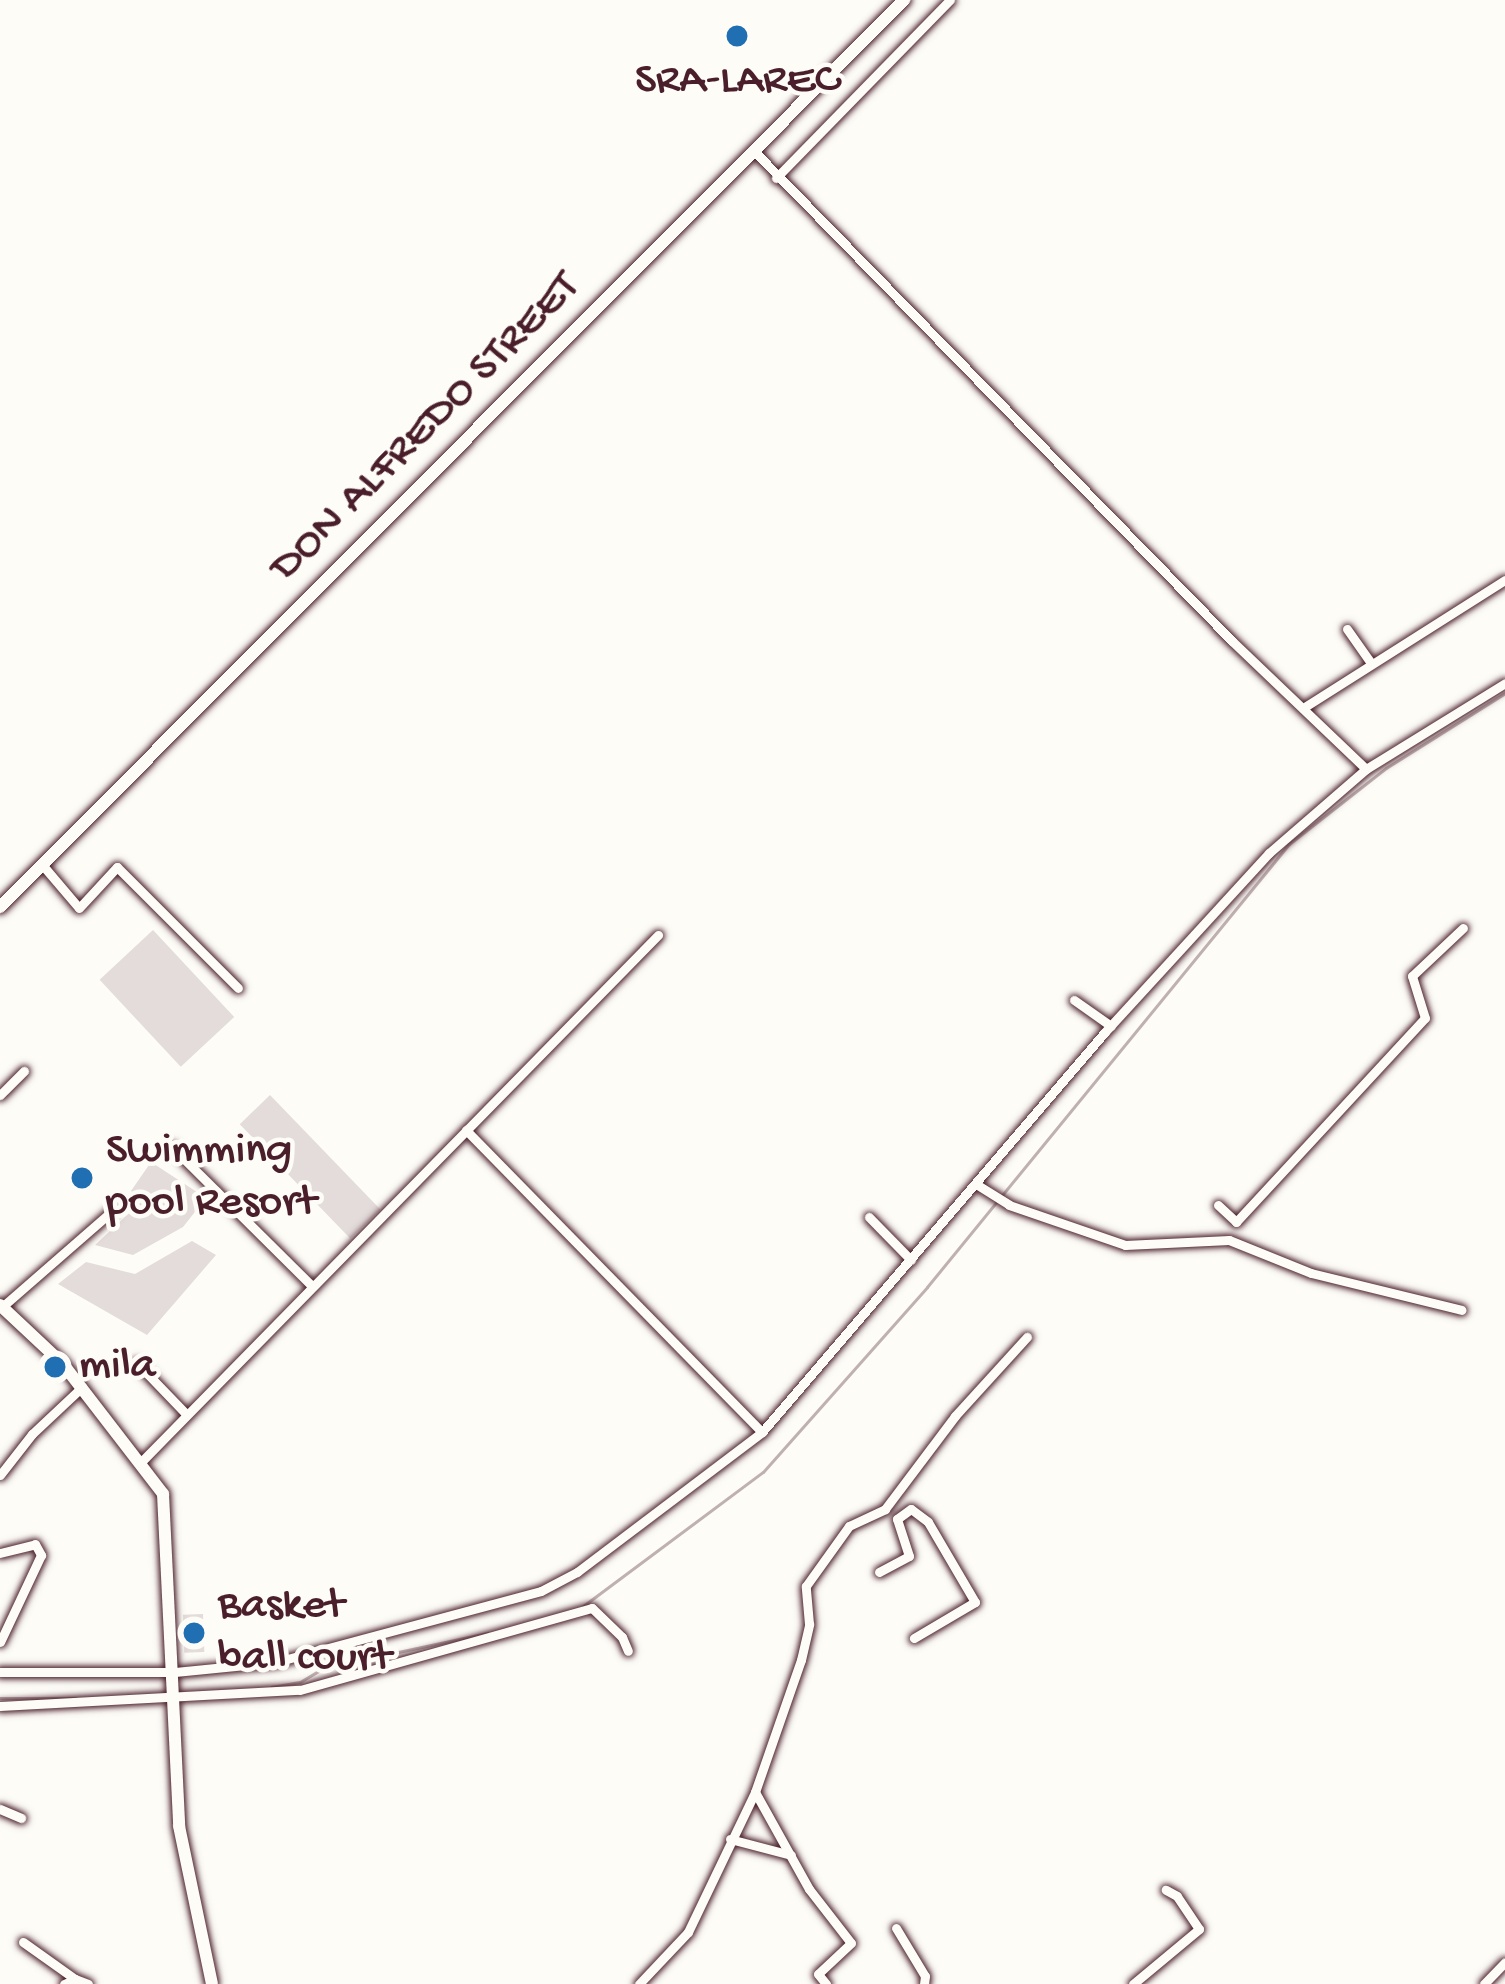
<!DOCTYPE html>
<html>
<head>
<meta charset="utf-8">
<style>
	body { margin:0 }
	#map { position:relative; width:1505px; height:1984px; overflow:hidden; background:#fdfcf7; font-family:"Gochi Hand",sans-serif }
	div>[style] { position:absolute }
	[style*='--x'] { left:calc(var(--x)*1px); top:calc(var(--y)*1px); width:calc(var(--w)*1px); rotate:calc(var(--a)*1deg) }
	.green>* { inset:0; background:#e3dcda; transform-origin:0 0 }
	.stream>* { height:3px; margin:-1.5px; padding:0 1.5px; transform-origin:1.5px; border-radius:1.5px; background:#c0b1b1 }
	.roads { filter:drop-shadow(0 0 3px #4a1f2b) drop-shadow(0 0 3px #4a1f2b) }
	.street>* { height:9px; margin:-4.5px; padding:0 4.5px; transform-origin:4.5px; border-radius:4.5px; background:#fdfcf7 }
	.secondary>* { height:12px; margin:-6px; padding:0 6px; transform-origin:6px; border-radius:6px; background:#fdfcf7 }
	.dots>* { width:33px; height:33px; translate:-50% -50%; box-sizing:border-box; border:6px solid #fdfcf7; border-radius:50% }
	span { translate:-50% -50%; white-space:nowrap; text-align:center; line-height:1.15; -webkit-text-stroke:9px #fdfcf7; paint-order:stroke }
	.poi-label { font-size:45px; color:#4a1f2b }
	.left { translate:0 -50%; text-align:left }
	.street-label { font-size:45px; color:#4a1f2b }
</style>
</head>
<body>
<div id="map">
	<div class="green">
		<i style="left:153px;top:930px;width:119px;height:73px;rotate:47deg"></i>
		<i style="left:270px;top:1095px;width:159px;height:42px;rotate:46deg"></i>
		<i style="clip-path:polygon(151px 1162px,206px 1198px,183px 1227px,133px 1255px,95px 1245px,143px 1200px,131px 1191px)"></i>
		<i style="clip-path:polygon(192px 1241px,216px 1255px,147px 1335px,58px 1284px,86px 1262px,135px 1274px)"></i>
		<i style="left:203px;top:1614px;width:38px;height:20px;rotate:88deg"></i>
	</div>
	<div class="stream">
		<i style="--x:583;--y:1606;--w:224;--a:-36.7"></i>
		<i style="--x:763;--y:1472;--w:247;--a:-48.4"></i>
		<i style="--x:927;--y:1287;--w:572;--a:-50.75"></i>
		<i style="--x:1289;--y:844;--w:123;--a:-38.1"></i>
		<i style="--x:1386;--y:768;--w:141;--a:-32.2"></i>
		<i style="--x:271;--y:1687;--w:29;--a:-10"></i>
		<i style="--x:300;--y:1682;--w:27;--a:-31"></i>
		<i style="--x:323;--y:1668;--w:168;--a:-12"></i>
		<i style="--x:0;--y:1698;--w:76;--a:0"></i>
	</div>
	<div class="roads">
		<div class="street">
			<i style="--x:753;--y:150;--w:686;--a:45.71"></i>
			<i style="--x:1232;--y:641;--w:185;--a:43.7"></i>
			<i style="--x:776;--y:178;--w:249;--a:-45.7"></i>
			<i style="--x:1347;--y:629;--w:42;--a:54.8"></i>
			<i style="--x:1303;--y:708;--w:239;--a:-32.4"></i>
			<i style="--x:45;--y:868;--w:52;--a:49.6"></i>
			<i style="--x:79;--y:908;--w:56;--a:-47.2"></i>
			<i style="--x:117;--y:867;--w:171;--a:45"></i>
			<i style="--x:1074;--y:1000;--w:45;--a:35.1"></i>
			<i style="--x:0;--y:1095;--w:34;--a:-45"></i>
			<i style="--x:466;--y:1130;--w:423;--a:45.6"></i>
			<i style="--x:172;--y:1147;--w:197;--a:44.8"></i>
			<i style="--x:976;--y:1184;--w:39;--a:32"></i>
			<i style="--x:1009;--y:1205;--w:123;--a:19"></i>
			<i style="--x:1125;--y:1245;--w:104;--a:-2.8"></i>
			<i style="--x:1229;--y:1240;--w:88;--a:21.9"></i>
			<i style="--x:1311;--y:1273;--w:155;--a:13.8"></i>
			<i style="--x:1218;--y:1205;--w:25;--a:43"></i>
			<i style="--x:1236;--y:1222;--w:278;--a:-47.2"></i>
			<i style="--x:1425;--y:1018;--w:44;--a:-107.2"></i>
			<i style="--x:1412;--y:976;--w:70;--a:-43.3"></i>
			<i style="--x:869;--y:1217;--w:60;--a:45.7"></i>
			<i style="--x:2;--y:1307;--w:147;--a:-41.1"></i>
			<i style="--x:137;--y:1363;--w:71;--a:46.1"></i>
			<i style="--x:142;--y:1461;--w:737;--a:-45.55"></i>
			<i style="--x:0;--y:1475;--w:52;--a:-52"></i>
			<i style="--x:32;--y:1434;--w:69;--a:-43.2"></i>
			<i style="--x:0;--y:1553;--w:36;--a:-14"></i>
			<i style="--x:35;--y:1544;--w:13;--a:61"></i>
			<i style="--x:41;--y:1555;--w:96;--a:115.2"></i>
			<i style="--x:879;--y:1572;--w:34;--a:-28"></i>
			<i style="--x:909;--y:1556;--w:39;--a:-108"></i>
			<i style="--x:897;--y:1519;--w:17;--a:-36"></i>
			<i style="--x:911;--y:1509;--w:21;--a:37"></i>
			<i style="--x:928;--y:1522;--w:93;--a:59.6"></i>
			<i style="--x:975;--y:1602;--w:71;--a:149.5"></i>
			<i style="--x:0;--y:1672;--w:175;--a:0"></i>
			<i style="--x:175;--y:1672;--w:101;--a:-5.7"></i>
			<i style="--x:276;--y:1662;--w:274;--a:-15"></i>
			<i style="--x:541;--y:1591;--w:41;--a:-27.8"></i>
			<i style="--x:577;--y:1572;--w:232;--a:-37.1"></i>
			<i style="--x:762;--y:1432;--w:526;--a:-49.4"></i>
			<i style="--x:1104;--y:1033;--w:244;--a:-47.5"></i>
			<i style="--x:1269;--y:853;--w:128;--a:-40.9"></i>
			<i style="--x:1366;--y:769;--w:163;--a:-31.7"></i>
			<i style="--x:0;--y:1706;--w:300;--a:-3.1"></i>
			<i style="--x:300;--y:1690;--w:303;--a:-15.7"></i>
			<i style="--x:592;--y:1608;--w:42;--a:44"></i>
			<i style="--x:622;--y:1637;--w:15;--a:67"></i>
			<i style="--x:755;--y:1792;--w:111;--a:60.9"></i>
			<i style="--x:809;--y:1889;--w:68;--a:52.1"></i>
			<i style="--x:851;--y:1943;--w:45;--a:136.8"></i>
			<i style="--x:818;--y:1974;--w:13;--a:51"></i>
			<i style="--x:0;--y:1809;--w:23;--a:23"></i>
			<i style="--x:730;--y:1839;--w:63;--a:14.7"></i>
			<i style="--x:896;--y:1928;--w:56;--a:58.9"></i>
			<i style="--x:925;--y:1976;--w:8;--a:97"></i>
			<i style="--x:23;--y:1942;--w:64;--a:35.4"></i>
			<i style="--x:64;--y:1984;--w:12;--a:-24"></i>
			<i style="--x:75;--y:1979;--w:14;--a:21"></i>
			<i style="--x:639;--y:1984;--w:71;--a:-46.7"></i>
			<i style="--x:688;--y:1932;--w:155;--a:-64.4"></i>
			<i style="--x:755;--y:1792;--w:140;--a:-70.8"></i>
			<i style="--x:801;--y:1660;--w:37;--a:-77"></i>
			<i style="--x:809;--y:1624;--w:38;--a:-95"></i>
			<i style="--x:806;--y:1586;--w:74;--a:-54.4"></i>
			<i style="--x:849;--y:1526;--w:40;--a:-25"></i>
			<i style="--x:885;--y:1509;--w:116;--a:-53"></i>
			<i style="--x:955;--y:1416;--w:107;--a:-47.7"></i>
			<i style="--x:1133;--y:1984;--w:86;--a:-39.8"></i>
			<i style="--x:1199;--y:1929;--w:40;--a:-124"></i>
			<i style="--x:1177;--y:1896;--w:13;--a:-151"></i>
			<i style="--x:1484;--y:1984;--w:30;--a:-46"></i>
		</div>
		<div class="secondary">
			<i style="--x:0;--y:907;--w:1281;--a:-45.09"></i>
			<i style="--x:0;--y:1305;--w:86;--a:43.1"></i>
			<i style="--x:63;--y:1364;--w:164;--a:52.4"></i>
			<i style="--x:163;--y:1494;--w:332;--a:87.2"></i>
			<i style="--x:179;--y:1826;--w:161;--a:78.2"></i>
		</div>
	</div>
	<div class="dots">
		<i style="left:737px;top:36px;background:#1f6fb2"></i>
		<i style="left:82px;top:1178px;background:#1f6fb2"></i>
		<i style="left:55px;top:1367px;background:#1f6fb2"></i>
		<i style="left:194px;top:1633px;background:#1f6fb2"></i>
	</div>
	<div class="poi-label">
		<span style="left:737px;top:82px">SRA-LAREC</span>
		<span class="left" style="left:106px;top:1178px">Swimming<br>pool Resort</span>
		<span class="left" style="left:79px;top:1367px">mila</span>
		<span class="left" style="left:218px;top:1633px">Basket<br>ball court</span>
	</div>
	<div class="street-label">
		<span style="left:426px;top:428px;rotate:-45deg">DON ALFREDO STREET</span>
	</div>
</div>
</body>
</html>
